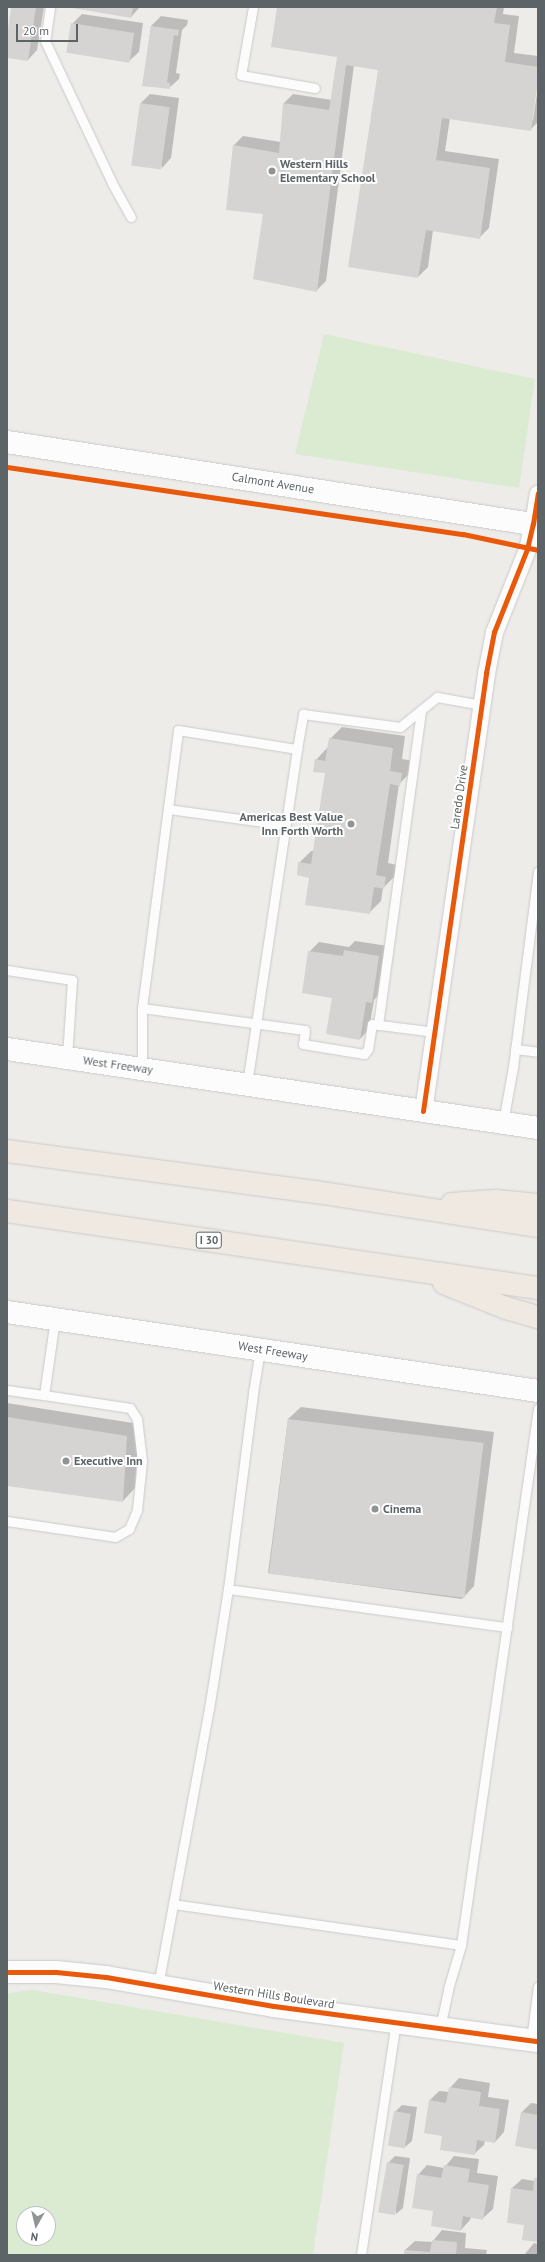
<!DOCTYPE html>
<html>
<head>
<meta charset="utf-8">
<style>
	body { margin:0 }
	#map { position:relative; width:545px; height:2262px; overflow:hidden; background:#eeece9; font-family:"PT Sans",sans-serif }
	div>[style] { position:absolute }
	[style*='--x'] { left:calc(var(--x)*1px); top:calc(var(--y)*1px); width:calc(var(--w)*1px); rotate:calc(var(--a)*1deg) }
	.green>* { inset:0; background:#daebd2 }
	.shadow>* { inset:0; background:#0003 }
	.building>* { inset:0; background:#d6d4d2; transform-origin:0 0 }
	.roads { filter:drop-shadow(0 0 1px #c9caca) drop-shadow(0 0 1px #c9caca) }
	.service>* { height:9px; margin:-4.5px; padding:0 4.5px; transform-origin:4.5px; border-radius:4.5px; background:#fcfcfc }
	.minor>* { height:17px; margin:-8.5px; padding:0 8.5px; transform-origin:8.5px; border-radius:8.5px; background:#fcfcfc }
	.tertiary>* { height:22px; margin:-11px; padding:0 11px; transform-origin:11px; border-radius:11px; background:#fcfcfc }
	.secondary>* { height:22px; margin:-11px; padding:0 11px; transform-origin:11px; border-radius:11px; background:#fcfcfc }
	.motorway>* { height:22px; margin:-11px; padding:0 11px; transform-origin:11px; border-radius:11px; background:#f0e9e2 }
	.cycleway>* { height:5px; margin:-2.5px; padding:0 2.5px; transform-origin:2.5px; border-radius:2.5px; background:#e8590c }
	.dots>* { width:11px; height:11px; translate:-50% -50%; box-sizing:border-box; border:2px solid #fff; border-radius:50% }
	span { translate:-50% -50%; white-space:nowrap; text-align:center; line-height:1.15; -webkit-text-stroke:4px #fff; paint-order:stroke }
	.shield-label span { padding:1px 3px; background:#fff; border:1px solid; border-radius:3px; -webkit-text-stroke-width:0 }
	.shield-label { font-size:11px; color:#5d6467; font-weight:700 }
	.poi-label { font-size:12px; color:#5d6467; font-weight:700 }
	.left { translate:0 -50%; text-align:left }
	.right { translate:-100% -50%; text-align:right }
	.street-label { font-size:12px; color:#5d6467 }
	.frame { position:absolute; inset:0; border:8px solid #5d6467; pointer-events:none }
	.north { position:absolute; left:16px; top:2206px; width:40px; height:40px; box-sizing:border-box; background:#fff; border:1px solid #bec1c2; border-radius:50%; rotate:188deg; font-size:11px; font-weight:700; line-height:16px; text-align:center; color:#5d6467 }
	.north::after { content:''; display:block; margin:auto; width:14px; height:18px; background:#909494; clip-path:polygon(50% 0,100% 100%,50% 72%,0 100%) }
	.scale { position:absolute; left:16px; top:24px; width:62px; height:18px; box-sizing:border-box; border:2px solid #5d6467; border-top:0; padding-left:5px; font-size:12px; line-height:14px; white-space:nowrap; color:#5d6467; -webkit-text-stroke:3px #fff; paint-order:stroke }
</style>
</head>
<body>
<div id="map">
	<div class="green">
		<i style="clip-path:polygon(324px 334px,535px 379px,519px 488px,295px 454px)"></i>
		<i style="clip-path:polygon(evenodd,33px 1990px,344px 2043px,313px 2255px,7px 2255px,7px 1993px,33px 1990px,24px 2214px,48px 2214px,48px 2238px,24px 2238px,24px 2214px)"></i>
	</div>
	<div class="shadow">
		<i style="clip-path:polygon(12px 7px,44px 7px,37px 50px,28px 60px,7px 57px)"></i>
		<i style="clip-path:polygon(70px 7px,140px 7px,131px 17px)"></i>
		<i style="clip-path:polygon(278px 7px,504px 7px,503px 14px,519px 16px,514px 53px,538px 56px,538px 74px,531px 120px,533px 120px,538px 87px,538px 122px,530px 130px,450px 118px,445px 151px,499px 159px,489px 228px,480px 237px,433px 230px,428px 267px,418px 277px,379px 69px,354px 65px,326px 281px,316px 291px,264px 213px,234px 145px,243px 136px,281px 142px,284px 103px,293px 94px,332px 100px,338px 57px)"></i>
		<i style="clip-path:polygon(82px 14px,143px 23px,139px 52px,129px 61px,72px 24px)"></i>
		<i style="clip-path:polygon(161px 16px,188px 20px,187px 25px,182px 30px,176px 73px,180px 74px,179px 79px,169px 88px,143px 85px,151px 26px)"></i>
		<i style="clip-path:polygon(150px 94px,179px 98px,171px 158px,162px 168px,141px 103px)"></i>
		<i style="clip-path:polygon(342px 727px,405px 736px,402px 759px,413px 761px,411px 772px,399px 784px,388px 863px,397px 865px,396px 875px,383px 888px,381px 901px,369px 913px,310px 877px,299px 863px,311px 851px,314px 851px,326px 772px,316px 760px,328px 747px,330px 739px)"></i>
		<i style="clip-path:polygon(355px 941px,388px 946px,381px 992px,374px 1000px,369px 1029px,360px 1039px,333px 997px,309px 952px,319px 942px,349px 947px)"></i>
		<i style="clip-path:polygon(7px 1403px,139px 1424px,135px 1488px,123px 1501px,7px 1485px)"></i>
		<i style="clip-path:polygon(301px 1407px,494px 1432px,474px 1586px,462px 1599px,268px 1573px,288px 1419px)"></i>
		<i style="clip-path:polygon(459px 2078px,490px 2083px,488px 2097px,509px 2100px,504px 2132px,495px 2142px,485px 2140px,484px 2145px,474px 2154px,443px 2135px,429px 2101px,439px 2091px,449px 2092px,450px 2088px)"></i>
		<i style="clip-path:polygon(531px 2103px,538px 2104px,538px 2149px,522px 2112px)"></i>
		<i style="clip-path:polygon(402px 2105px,417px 2107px,412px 2141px,405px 2147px,395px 2112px)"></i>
		<i style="clip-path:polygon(395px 2156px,410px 2158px,403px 2208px,396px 2214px,388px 2163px)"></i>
		<i style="clip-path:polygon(454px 2156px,479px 2159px,477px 2173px,498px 2176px,493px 2209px,483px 2218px,471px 2217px,470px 2220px,461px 2230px,434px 2211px,418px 2175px,427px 2165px,444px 2168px)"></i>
		<i style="clip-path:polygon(538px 2175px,538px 2241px,525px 2224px,512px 2188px,522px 2179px,535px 2181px)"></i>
		<i style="clip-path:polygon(442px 2230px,466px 2233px,465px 2248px,487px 2250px,486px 2255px,405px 2255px,405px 2250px,415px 2241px,432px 2242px)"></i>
		<i style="clip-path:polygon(534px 2243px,538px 2244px,538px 2255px,524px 2255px)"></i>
	</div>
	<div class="building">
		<i style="clip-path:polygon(11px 7px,36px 7px,28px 61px,7px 58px,7px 37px)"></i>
		<i style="clip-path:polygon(67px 7px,133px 7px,131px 18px)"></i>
		<i style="clip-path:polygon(277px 7px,497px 7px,494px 23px,510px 25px,505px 62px,538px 67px,538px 81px,531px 131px,442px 118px,436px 160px,490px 168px,480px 239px,426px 230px,418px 278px,348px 267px,378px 70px,346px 65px,317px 292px,253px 279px,263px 214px,226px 210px,233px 145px,279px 153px,283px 103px,329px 110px,337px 57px,271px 47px)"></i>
		<i style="left:71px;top:23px;width:64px;height:30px;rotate:9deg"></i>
		<i style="clip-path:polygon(151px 26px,179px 30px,178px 36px,174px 35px,167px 82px,170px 83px,170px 89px,142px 86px)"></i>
		<i style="left:140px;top:103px;width:30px;height:63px;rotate:8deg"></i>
		<i style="clip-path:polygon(329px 738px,393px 748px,390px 771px,402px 773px,400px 786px,390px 784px,376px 875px,386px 877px,384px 889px,374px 887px,370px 914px,305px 905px,309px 878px,297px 875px,298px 862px,311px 864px,325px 773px,313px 772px,315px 759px,325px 761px)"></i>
		<i style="clip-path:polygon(344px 950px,379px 956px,372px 1003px,366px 1002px,360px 1040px,326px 1034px,332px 998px,302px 993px,308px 951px,343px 956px)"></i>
		<i style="clip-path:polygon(7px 1417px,127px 1436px,123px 1502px,7px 1486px)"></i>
		<i style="left:288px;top:1419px;width:197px;height:156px;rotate:7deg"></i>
		<i style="clip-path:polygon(449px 2087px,481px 2092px,479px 2106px,500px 2109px,495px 2143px,477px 2140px,475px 2155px,440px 2150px,442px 2136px,424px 2133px,429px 2100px,446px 2103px)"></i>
		<i style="left:394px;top:2111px;width:17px;height:35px;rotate:10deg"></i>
		<i style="clip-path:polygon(521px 2112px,538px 2115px,538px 2150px,515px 2146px)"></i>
		<i style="left:387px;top:2162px;width:17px;height:51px;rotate:10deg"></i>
		<i style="clip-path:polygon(444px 2165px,470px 2169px,468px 2182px,489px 2185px,483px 2220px,463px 2216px,461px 2231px,431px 2226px,433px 2211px,412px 2208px,417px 2174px,441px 2178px)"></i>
		<i style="clip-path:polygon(534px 2178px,538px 2178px,538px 2242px,522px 2240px,524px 2225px,507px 2223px,511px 2188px,533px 2191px)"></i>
		<i style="clip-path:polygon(432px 2240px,457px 2242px,456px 2255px,404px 2255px,404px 2250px,430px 2252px)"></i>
	</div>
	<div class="roads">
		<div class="service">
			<i style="--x:50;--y:7;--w:34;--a:98"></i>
			<i style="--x:45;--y:41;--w:157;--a:64.7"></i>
			<i style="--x:112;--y:183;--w:39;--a:61"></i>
			<i style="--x:253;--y:7;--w:69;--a:100"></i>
			<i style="--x:241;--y:75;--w:75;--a:10"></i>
			<i style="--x:168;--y:809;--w:118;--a:7.8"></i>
			<i style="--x:7;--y:970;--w:66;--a:8.7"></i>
			<i style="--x:72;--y:980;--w:78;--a:93.7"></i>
			<i style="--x:142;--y:1008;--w:164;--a:7.7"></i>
			<i style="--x:305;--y:1030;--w:14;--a:98"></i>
			<i style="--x:303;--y:1044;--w:62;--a:9.3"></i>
			<i style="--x:364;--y:1054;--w:6;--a:-51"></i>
			<i style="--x:368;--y:1049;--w:25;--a:-81"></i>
			<i style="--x:372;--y:1024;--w:64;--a:7.2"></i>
			<i style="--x:378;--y:1025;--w:317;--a:-82.2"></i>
			<i style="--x:515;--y:1049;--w:23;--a:7"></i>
			<i style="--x:142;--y:1069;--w:61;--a:-90"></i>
			<i style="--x:142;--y:1008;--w:280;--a:-82.6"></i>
			<i style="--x:178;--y:730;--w:121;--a:9.1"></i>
			<i style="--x:297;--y:749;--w:36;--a:-80"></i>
			<i style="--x:303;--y:714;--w:98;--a:7.6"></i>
			<i style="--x:400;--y:727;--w:48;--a:-39"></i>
			<i style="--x:437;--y:697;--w:46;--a:10.1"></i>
			<i style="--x:247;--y:1084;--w:339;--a:-81.5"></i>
			<i style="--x:503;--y:1122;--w:56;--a:-79.7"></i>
			<i style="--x:513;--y:1067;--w:197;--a:-82.7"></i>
			<i style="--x:7;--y:1390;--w:37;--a:8"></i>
			<i style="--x:7;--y:1521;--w:109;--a:8.4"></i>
			<i style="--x:115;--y:1537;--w:16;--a:-30"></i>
			<i style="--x:129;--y:1529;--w:21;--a:-67"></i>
			<i style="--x:137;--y:1510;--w:49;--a:-84.2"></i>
			<i style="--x:142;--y:1461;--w:42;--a:-96.8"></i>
			<i style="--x:137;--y:1419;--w:13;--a:-122"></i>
			<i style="--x:130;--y:1408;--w:87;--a:-171.4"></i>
			<i style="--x:44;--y:1395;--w:77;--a:-81.8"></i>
			<i style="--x:228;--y:1589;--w:282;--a:7.8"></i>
			<i style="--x:173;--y:1904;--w:291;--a:8.1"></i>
			<i style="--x:158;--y:1986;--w:282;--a:-79.6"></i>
			<i style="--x:209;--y:1709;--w:121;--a:-81"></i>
			<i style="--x:228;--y:1589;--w:198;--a:-82.7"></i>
			<i style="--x:253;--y:1393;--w:44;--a:-80.8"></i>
			<i style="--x:440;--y:2028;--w:40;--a:-78"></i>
			<i style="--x:448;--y:1989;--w:46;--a:-73.5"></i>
			<i style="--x:461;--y:1945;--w:542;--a:-81.83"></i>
			<i style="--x:531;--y:2040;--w:54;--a:-82.6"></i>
			<i style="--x:361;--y:2255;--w:236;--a:-81.5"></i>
		</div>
		<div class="minor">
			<i style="--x:423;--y:1111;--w:443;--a:-81.8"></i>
			<i style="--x:486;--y:673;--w:42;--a:-79"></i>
			<i style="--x:494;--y:632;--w:89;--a:-68.3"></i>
			<i style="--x:527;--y:549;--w:26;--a:-77"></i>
			<i style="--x:533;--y:524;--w:31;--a:-81"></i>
		</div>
		<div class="tertiary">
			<i style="--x:7;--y:1972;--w:49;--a:0"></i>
			<i style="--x:56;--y:1972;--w:50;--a:5.7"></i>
			<i style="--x:106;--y:1977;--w:170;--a:9.8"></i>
			<i style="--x:274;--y:2006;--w:266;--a:7.6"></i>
		</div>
		<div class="secondary">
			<i style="--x:7;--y:442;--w:537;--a:8.88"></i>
			<i style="--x:7;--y:1049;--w:537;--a:8.46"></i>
			<i style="--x:7;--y:1312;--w:537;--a:8.46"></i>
		</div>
		<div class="motorway">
			<i style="--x:7;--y:1151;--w:312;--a:7.6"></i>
			<i style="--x:316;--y:1192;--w:225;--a:8.7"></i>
			<i style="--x:452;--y:1204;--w:43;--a:-4"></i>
			<i style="--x:495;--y:1201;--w:43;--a:5.3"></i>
			<i style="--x:7;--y:1211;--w:537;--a:8.25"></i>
			<i style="--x:444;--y:1283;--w:67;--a:22"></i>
			<i style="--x:506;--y:1308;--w:33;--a:16"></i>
		</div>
	</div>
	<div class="cycleway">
		<i style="--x:7;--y:467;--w:461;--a:8.4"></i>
		<i style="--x:463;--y:534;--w:77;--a:12"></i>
		<i style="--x:423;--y:1111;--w:443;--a:-81.8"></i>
		<i style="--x:486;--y:673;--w:42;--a:-79"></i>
		<i style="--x:494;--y:632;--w:89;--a:-68.3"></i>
		<i style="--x:527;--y:549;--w:26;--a:-77"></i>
		<i style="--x:533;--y:524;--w:31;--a:-81"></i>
		<i style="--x:7;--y:1972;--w:49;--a:0"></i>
		<i style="--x:56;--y:1972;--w:50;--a:5.7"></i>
		<i style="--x:106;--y:1977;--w:170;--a:9.8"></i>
		<i style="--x:274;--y:2006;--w:266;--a:7.6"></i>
	</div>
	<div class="dots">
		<i style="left:272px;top:171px;background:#909494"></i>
		<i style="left:351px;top:824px;background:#909494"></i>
		<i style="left:66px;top:1461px;background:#909494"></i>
		<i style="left:375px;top:1509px;background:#909494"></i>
	</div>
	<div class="shield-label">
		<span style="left:209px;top:1240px">I 30</span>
	</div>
	<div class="poi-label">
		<span class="left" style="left:280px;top:171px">Western Hills<br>Elementary School</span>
		<span class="right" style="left:343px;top:824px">Americas Best Value<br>Inn Forth Worth</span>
		<span class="left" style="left:74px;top:1461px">Executive Inn</span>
		<span class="left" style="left:383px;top:1509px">Cinema</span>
	</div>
	<div class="street-label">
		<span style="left:273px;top:483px;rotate:9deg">Calmont Avenue</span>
		<span style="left:459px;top:797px;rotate:-82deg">Laredo Drive</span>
		<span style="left:118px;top:1065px;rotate:8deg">West Freeway</span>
		<span style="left:273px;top:1351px;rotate:9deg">West Freeway</span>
		<span style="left:274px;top:1995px;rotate:9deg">Western Hills Boulevard</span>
	</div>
	<div class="frame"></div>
	<div class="north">N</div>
	<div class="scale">20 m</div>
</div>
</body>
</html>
